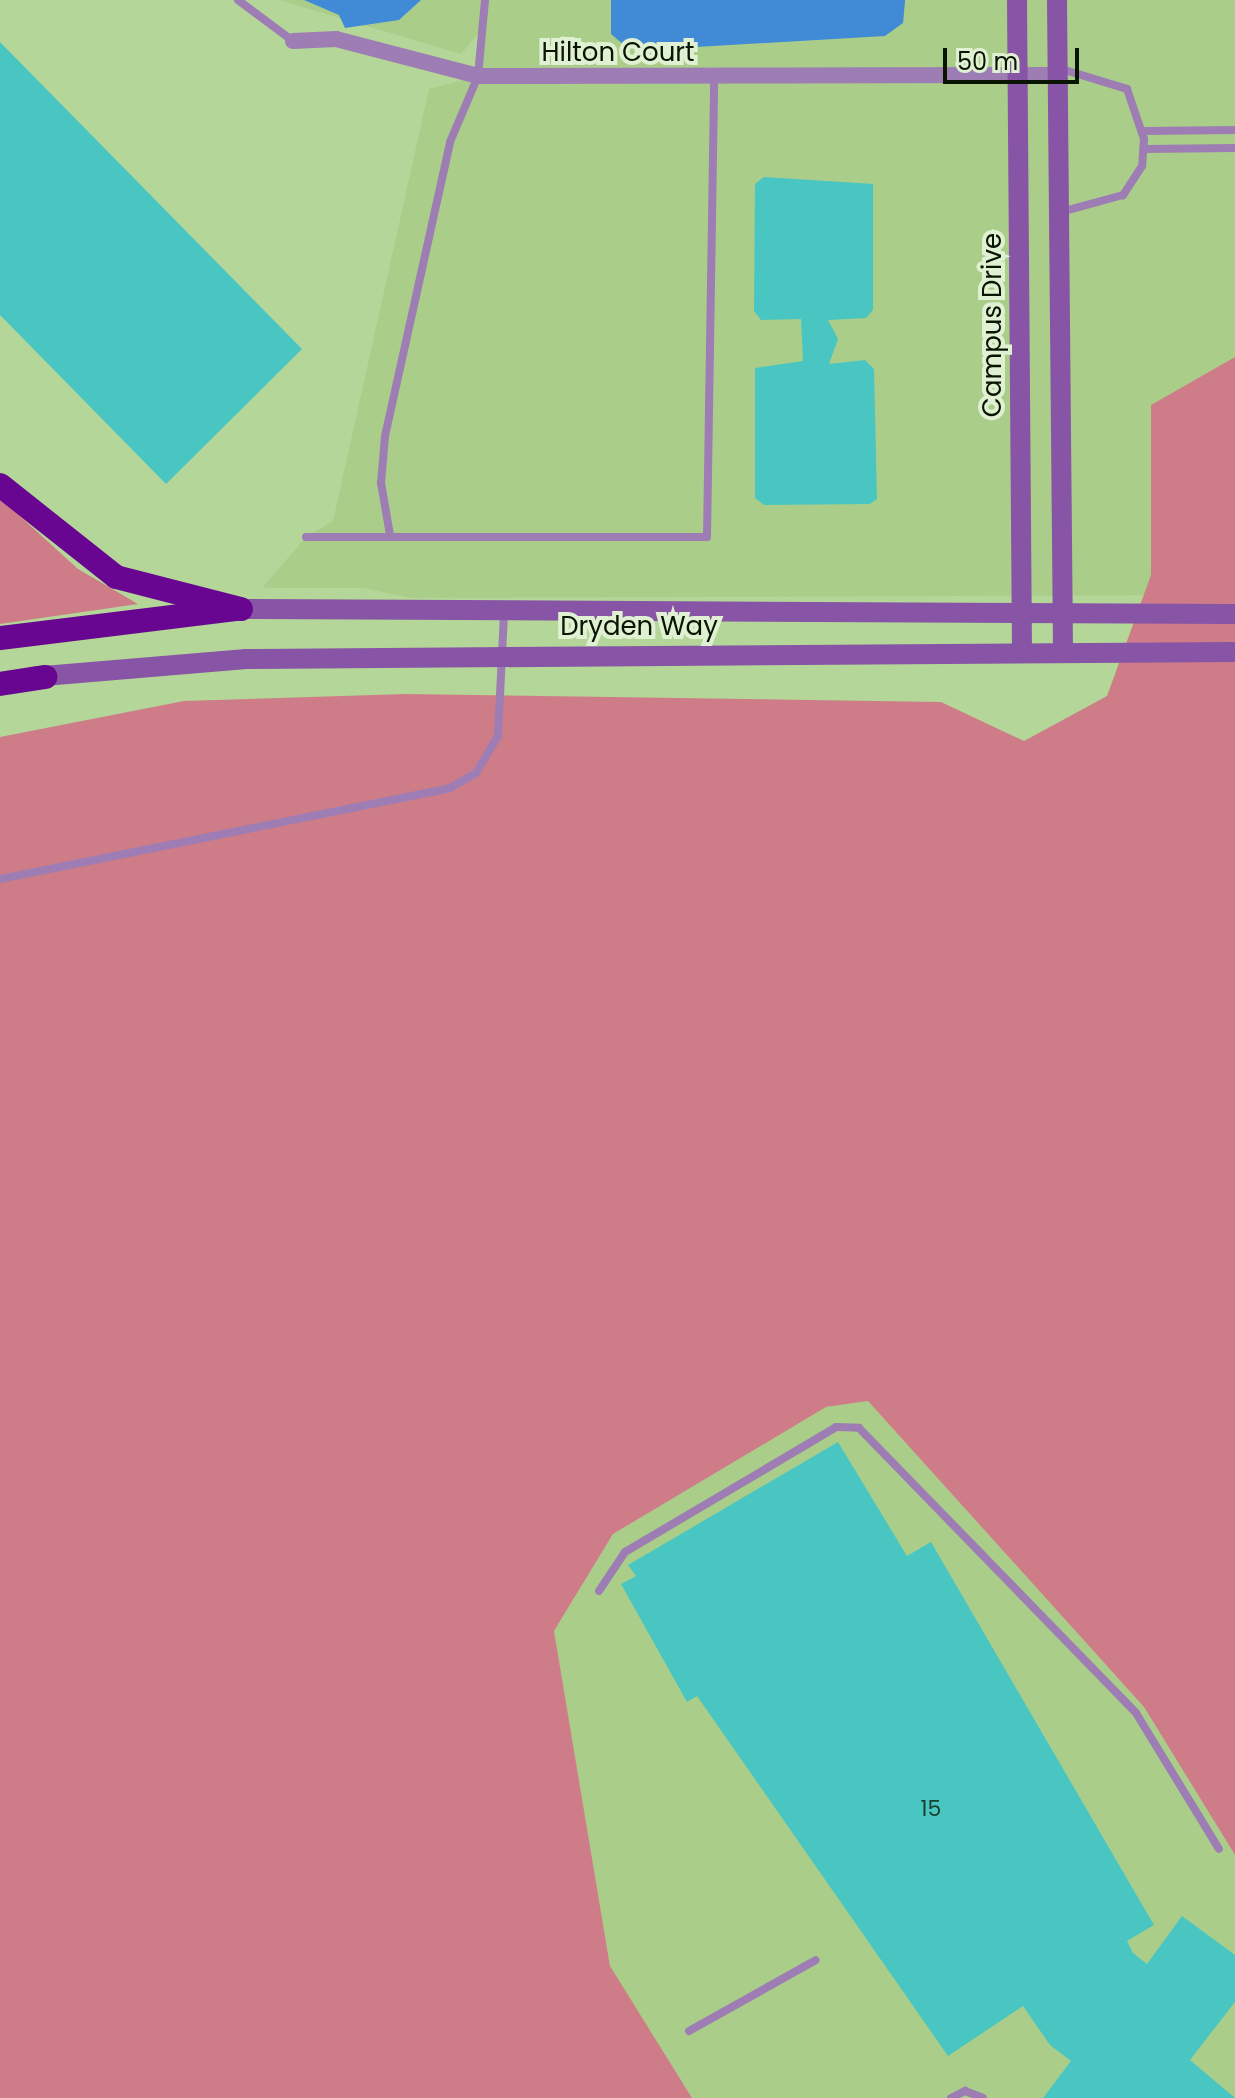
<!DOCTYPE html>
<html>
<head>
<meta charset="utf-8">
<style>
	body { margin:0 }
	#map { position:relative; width:1235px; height:2098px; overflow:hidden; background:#b5d699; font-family:Poppins,sans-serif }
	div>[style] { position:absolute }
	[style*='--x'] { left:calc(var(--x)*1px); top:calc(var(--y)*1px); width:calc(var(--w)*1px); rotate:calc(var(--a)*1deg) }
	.built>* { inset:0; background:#aace8a }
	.green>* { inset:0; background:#ce7d88 }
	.water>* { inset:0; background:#418bd6 }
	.building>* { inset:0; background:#49c6c1 }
	.lane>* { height:8px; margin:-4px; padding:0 4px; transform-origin:4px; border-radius:4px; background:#9d7db3 }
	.street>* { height:16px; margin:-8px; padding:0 8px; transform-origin:8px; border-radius:8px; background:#9d7db3 }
	.secondary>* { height:20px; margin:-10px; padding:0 10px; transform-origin:10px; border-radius:10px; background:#8754a6 }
	.highway>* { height:24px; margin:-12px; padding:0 12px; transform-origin:12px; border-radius:12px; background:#680591 }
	span { translate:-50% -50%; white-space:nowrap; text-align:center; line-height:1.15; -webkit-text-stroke:8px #e0f1d3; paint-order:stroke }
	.number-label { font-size:22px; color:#194031 }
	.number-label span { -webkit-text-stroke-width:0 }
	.street-label { font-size:26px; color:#091401 }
	.scale { position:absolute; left:943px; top:48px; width:136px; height:36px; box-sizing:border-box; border:4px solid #091401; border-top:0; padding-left:10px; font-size:24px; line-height:28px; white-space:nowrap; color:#091401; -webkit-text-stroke:6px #e0f1d3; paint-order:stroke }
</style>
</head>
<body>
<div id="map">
	<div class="built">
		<i style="clip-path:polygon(279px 0,1235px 0,1235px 595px,410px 598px,364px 588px,262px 588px,306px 537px,333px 521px,429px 89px,478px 76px,478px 34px,461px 54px)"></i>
		<i style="clip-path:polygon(868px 1401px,1144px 1707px,1235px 1855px,1235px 2098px,692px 2098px,610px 1967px,554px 1631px,613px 1534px,826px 1407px)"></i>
	</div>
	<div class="green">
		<i style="clip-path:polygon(1235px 357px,1235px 1855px,1144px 1707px,868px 1401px,826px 1407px,613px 1534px,554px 1631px,610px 1966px,692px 2098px,0 2098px,0 737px,184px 701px,406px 694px,941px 702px,1024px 741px,1107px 696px,1151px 575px,1151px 405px)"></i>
		<i style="clip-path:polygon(0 498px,78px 569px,138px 604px,0 624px)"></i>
	</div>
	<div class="water">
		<i style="clip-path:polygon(304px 0,421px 0,399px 20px,345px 28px,339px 15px)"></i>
		<i style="clip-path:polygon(611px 0,905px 0,905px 2px,903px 23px,885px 36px,679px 48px,624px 45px,611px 34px)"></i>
	</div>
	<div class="building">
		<i style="clip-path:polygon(0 42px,302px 349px,166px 484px,0 315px)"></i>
		<i style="clip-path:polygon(764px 177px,873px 184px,873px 310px,866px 318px,828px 320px,838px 339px,829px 364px,865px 360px,874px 369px,877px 499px,870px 504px,764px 505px,755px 498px,755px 368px,803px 361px,801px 319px,761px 320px,754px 311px,755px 184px)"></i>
		<i style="clip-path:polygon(838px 1442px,907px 1556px,931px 1542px,1154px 1925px,1127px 1941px,1133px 1953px,1147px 1964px,1182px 1916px,1235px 1955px,1235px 2002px,1190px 2060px,1235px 2098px,1043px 2098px,1071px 2061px,1050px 2045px,1023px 2006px,948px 2056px,697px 1696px,687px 1702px,621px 1584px,636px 1576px,628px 1565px)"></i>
	</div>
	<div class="lane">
		<i style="--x:238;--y:0;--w:69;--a:36.7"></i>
		<i style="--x:1058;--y:68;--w:72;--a:16.9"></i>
		<i style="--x:1127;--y:89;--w:53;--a:71.2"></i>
		<i style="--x:1144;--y:139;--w:27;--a:94"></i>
		<i style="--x:1142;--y:166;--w:35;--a:123"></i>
		<i style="--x:1123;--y:195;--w:64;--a:164.7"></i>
		<i style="--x:1144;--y:131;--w:91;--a:-0.6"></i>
		<i style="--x:1144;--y:149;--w:91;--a:-0.6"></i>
		<i style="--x:390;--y:535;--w:53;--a:-99.8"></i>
		<i style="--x:381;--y:483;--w:47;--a:-85.1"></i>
		<i style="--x:385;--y:436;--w:301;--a:-77.5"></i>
		<i style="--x:450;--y:142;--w:72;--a:-67"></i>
		<i style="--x:478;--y:76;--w:76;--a:-84.7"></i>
		<i style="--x:306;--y:537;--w:401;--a:0"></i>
		<i style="--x:707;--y:537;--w:460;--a:-89.1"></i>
		<i style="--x:0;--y:879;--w:459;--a:-11.4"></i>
		<i style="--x:450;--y:788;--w:30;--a:-30"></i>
		<i style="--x:476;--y:773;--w:43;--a:-59.3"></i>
		<i style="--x:498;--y:736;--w:123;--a:-87.2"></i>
		<i style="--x:599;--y:1591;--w:47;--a:-56.3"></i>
		<i style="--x:625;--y:1552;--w:245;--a:-30.6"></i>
		<i style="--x:836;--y:1427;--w:23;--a:2"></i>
		<i style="--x:859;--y:1428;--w:397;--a:45.8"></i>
		<i style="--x:1136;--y:1713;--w:159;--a:58.6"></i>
		<i style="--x:689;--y:2031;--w:145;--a:-29.2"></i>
		<i style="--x:951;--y:2098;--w:16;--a:-27"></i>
		<i style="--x:965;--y:2091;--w:19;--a:21"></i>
	</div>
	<div class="street">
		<i style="--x:293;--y:41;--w:43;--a:-2.7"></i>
		<i style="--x:336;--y:39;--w:147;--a:14.6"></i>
		<i style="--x:478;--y:76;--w:579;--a:-0.1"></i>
	</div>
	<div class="secondary">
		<i style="--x:1017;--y:0;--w:650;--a:89.56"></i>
		<i style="--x:1057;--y:0;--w:649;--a:89.47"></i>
		<i style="--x:241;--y:609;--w:994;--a:0.29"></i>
		<i style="--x:32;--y:677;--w:215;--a:-4.8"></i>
		<i style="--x:246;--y:659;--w:989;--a:-0.41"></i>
	</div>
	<div class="highway">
		<i style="--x:0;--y:485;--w:148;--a:38.4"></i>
		<i style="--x:116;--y:577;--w:129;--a:14.4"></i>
		<i style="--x:0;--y:638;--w:237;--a:-7"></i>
		<i style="--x:0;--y:684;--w:46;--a:-8.8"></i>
	</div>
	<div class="number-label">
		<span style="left:931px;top:1809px">15</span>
	</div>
	<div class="street-label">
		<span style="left:618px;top:53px">Hilton Court</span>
		<span style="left:993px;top:325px;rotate:-90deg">Campus Drive</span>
		<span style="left:639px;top:627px">Dryden Way</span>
	</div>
	<div class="scale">50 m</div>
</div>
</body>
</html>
